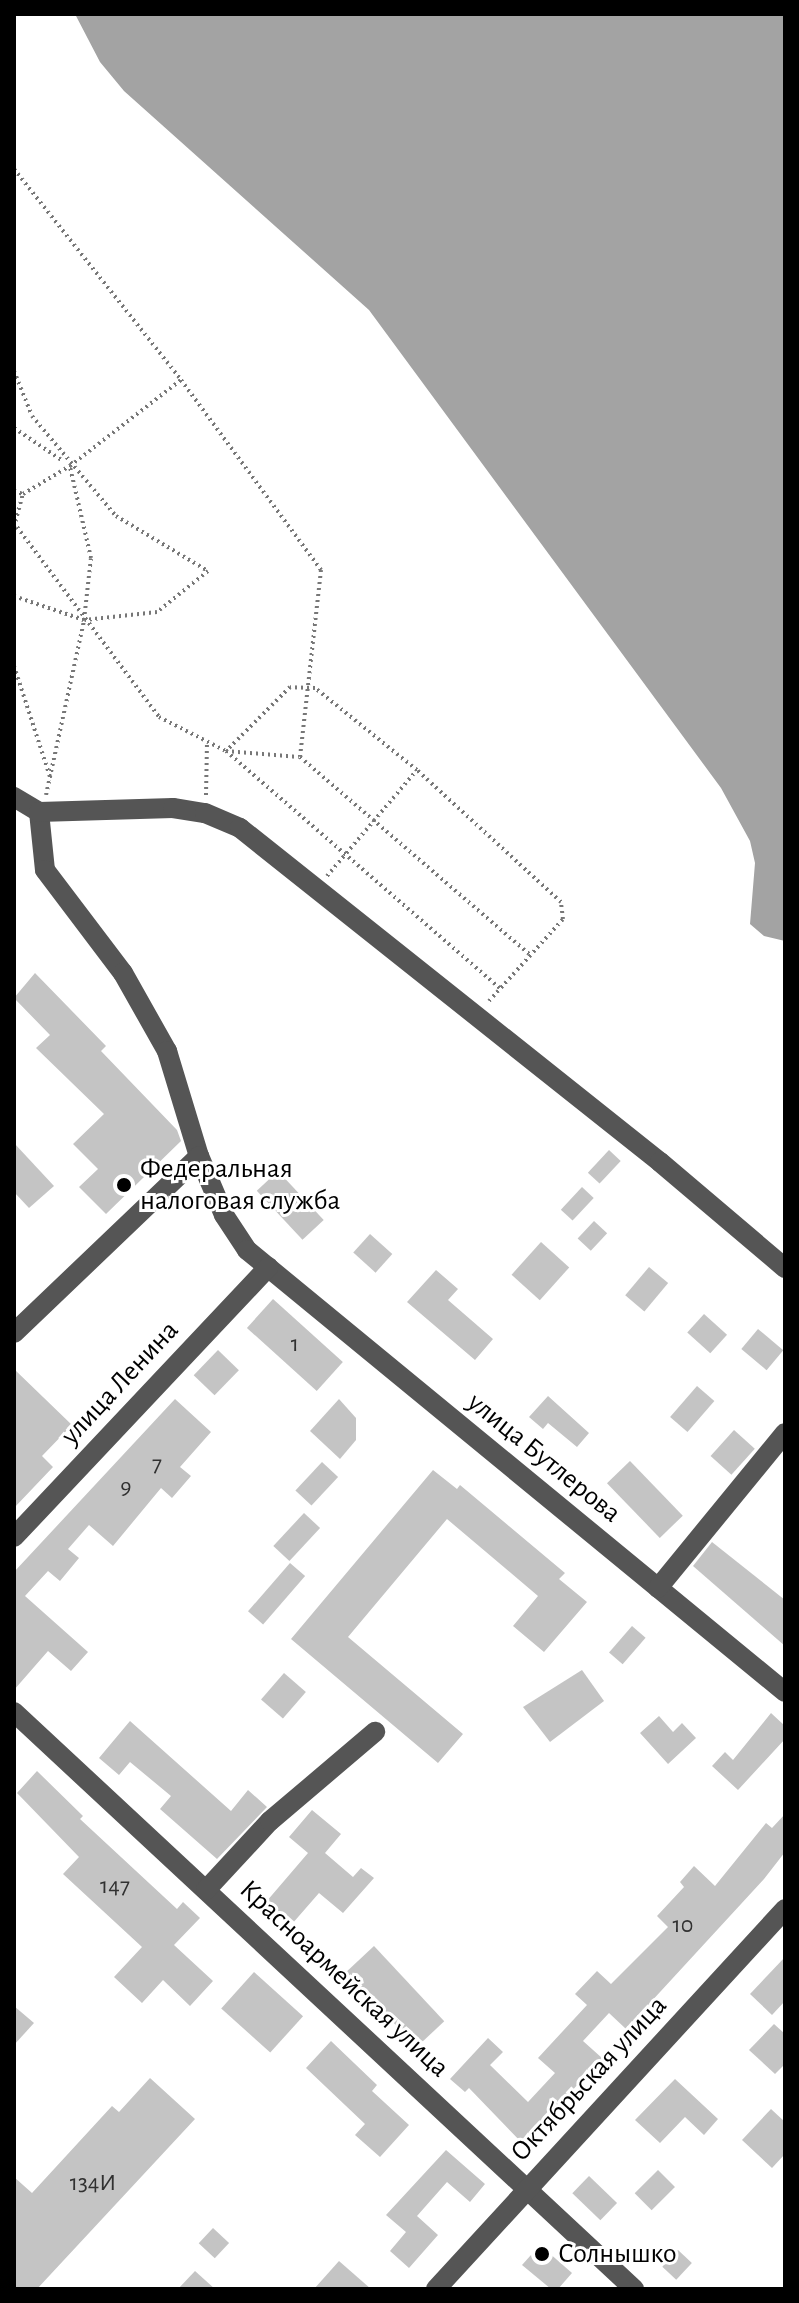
<!DOCTYPE html>
<html>
<head>
<meta charset="utf-8">
<style>
	body { margin:0 }
	#map { position:relative; width:799px; height:2303px; overflow:hidden; background:#fff; font-family:"Alegreya Sans",sans-serif }
	div>[style] { position:absolute }
	[style*='--x'] { left:calc(var(--x)*1px); top:calc(var(--y)*1px); width:calc(var(--w)*1px); rotate:calc(var(--a)*1deg) }
	.water>* { inset:0; background:#a3a3a3 }
	.building>* { inset:0; background:#c4c4c4; transform-origin:0 0 }
	.path>* { height:4px; margin-top:-2px; transform-origin:0; background:repeating-linear-gradient(90deg,#777 0 2px,transparent 0 6px) }
	.minor>* { height:20px; margin:-10px; padding:0 10px; transform-origin:10px; border-radius:10px; background:#555 }
	.dots>* { width:22px; height:22px; translate:-50% -50%; box-sizing:border-box; border:4px solid #fff; border-radius:50% }
	span { translate:-50% -50%; white-space:nowrap; text-align:center; line-height:1.15; -webkit-text-stroke:6px #fff; paint-order:stroke }
	.number-label { font-size:24px; color:#313131 }
	.number-label span { -webkit-text-stroke-width:0 }
	.poi-label { font-size:28px; color:#000 }
	.left { translate:0 -50%; text-align:left }
	.street-label { font-size:28px; color:#000 }
	.frame { position:absolute; inset:0; border:16px solid #000; pointer-events:none }
</style>
</head>
<body>
<div id="map">
	<div class="water">
		<i style="clip-path:polygon(75px 14px,785px 14px,785px 941px,764px 936px,750px 924px,755px 863px,750px 841px,721px 788px,369px 310px,124px 91px,100px 62px)"></i>
	</div>
	<div class="building">
		<i style="clip-path:polygon(35px 973px,106px 1046px,101px 1051px,177px 1130px,181px 1141px,106px 1214px,79px 1187px,98px 1169px,73px 1144px,104px 1114px,36px 1048px,50px 1035px,14px 998px)"></i>
		<i style="clip-path:polygon(14px 1143px,54px 1186px,29px 1208px,14px 1192px)"></i>
		<i style="left:609px;top:1150px;width:16px;height:31px;rotate:43deg"></i>
		<i style="left:278px;top:1171px;width:67px;height:29px;rotate:47deg"></i>
		<i style="left:582px;top:1187px;width:16px;height:31px;rotate:43deg"></i>
		<i style="left:594px;top:1221px;width:18px;height:24px;rotate:43deg"></i>
		<i style="left:370px;top:1234px;width:30px;height:25px;rotate:42deg"></i>
		<i style="left:541px;top:1242px;width:38px;height:44px;rotate:42deg"></i>
		<i style="left:649px;top:1267px;width:25px;height:37px;rotate:40deg"></i>
		<i style="clip-path:polygon(436px 1270px,458px 1289px,448px 1300px,493px 1339px,475px 1360px,407px 1302px)"></i>
		<i style="left:273px;top:1299px;width:94px;height:39px;rotate:42deg"></i>
		<i style="left:704px;top:1314px;width:31px;height:25px;rotate:42deg"></i>
		<i style="left:758px;top:1329px;width:33px;height:26px;rotate:40deg"></i>
		<i style="left:218px;top:1350px;width:29px;height:35px;rotate:44deg"></i>
		<i style="clip-path:polygon(14px 1369px,72px 1425px,42px 1456px,53px 1467px,14px 1508px)"></i>
		<i style="left:697px;top:1386px;width:23px;height:41px;rotate:41deg"></i>
		<i style="clip-path:polygon(548px 1396px,589px 1433px,577px 1447px,548px 1423px,543px 1429px,529px 1417px)"></i>
		<i style="clip-path:polygon(175px 1399px,211px 1432px,180px 1467px,191px 1476px,172px 1498px,161px 1488px,113px 1546px,89px 1525px,68px 1549px,79px 1558px,60px 1581px,48px 1571px,25px 1596px,88px 1652px,71px 1671px,48px 1651px,14px 1690px,14px 1572px)"></i>
		<i style="clip-path:polygon(339px 1399px,356px 1418px,356px 1440px,340px 1459px,310px 1431px)"></i>
		<i style="left:734px;top:1430px;width:28px;height:35px;rotate:42deg"></i>
		<i style="left:630px;top:1461px;width:76px;height:32px;rotate:46deg"></i>
		<i style="left:322px;top:1462px;width:22px;height:39px;rotate:43deg"></i>
		<i style="clip-path:polygon(433px 1470px,457px 1489px,460px 1485px,565px 1573px,559px 1579px,587px 1602px,544px 1652px,513px 1626px,538px 1596px,447px 1519px,348px 1637px,463px 1734px,438px 1763px,291px 1639px)"></i>
		<i style="left:304px;top:1513px;width:22px;height:45px;rotate:43deg"></i>
		<i style="clip-path:polygon(712px 1542px,785px 1600px,785px 1646px,693px 1566px)"></i>
		<i style="left:290px;top:1563px;width:20px;height:64px;rotate:41deg"></i>
		<i style="left:632px;top:1626px;width:18px;height:35px;rotate:41deg"></i>
		<i style="clip-path:polygon(582px 1670px,604px 1701px,550px 1742px,523px 1707px)"></i>
		<i style="left:284px;top:1673px;width:29px;height:35px;rotate:41deg"></i>
		<i style="clip-path:polygon(771px 1713px,785px 1726px,785px 1739px,738px 1790px,712px 1766px,725px 1752px,733px 1760px)"></i>
		<i style="clip-path:polygon(659px 1716px,673px 1732px,682px 1723px,696px 1738px,668px 1764px,640px 1733px)"></i>
		<i style="clip-path:polygon(130px 1721px,231px 1811px,248px 1790px,267px 1807px,217px 1859px,160px 1809px,171px 1796px,130px 1762px,119px 1775px,99px 1758px)"></i>
		<i style="clip-path:polygon(37px 1771px,83px 1816px,80px 1819px,177px 1909px,183px 1902px,200px 1918px,174px 1945px,213px 1981px,190px 2006px,163px 1980px,142px 2003px,114px 1977px,142px 1947px,63px 1874px,79px 1857px,17px 1793px)"></i>
		<i style="clip-path:polygon(312px 1810px,341px 1834px,325px 1853px,353px 1877px,361px 1868px,374px 1878px,343px 1913px,319px 1893px,292px 1924px,266px 1902px,308px 1853px,289px 1837px)"></i>
		<i style="clip-path:polygon(785px 1814px,785px 1852px,764px 1879px,626px 2029px,609px 2013px,583px 2041px,602px 2058px,523px 2144px,469px 2088px,465px 2092px,450px 2079px,488px 2038px,503px 2052px,490px 2065px,528px 2102px,555px 2073px,538px 2058px,587px 2005px,575px 1994px,597px 1971px,611px 1984px,668px 1927px,657px 1916px,684px 1887px,680px 1882px,694px 1866px,715px 1886px,766px 1823px,772px 1828px)"></i>
		<i style="left:374px;top:1946px;width:103px;height:38px;rotate:47deg"></i>
		<i style="clip-path:polygon(785px 1957px,785px 2001px,772px 2015px,750px 1994px)"></i>
		<i style="left:254px;top:1972px;width:66px;height:49px;rotate:42deg"></i>
		<i style="clip-path:polygon(14px 2006px,34px 2023px,14px 2045px)"></i>
		<i style="clip-path:polygon(774px 2024px,785px 2034px,785px 2064px,775px 2074px,749px 2050px)"></i>
		<i style="clip-path:polygon(331px 2041px,377px 2085px,372px 2091px,409px 2125px,380px 2157px,355px 2135px,365px 2124px,306px 2068px)"></i>
		<i style="clip-path:polygon(150px 2078px,195px 2119px,37px 2289px,14px 2289px,14px 2177px,32px 2193px,112px 2106px,119px 2112px)"></i>
		<i style="clip-path:polygon(675px 2079px,718px 2119px,704px 2135px,685px 2117px,660px 2143px,635px 2120px)"></i>
		<i style="clip-path:polygon(771px 2109px,785px 2122px,785px 2154px,772px 2168px,742px 2140px)"></i>
		<i style="clip-path:polygon(446px 2150px,485px 2184px,470px 2202px,447px 2182px,417px 2216px,438px 2235px,409px 2268px,390px 2251px,406px 2232px,386px 2215px)"></i>
		<i style="left:658px;top:2170px;width:24px;height:33px;rotate:45deg"></i>
		<i style="left:589px;top:2176px;width:39px;height:24px;rotate:44deg"></i>
		<i style="left:213px;top:2228px;width:22px;height:21px;rotate:43deg"></i>
		<i style="clip-path:polygon(540px 2245px,572px 2273px,558px 2289px,551px 2289px,522px 2265px)"></i>
		<i style="left:678px;top:2250px;width:19px;height:23px;rotate:43deg"></i>
		<i style="clip-path:polygon(339px 2261px,371px 2289px,314px 2289px)"></i>
		<i style="clip-path:polygon(195px 2271px,215px 2289px,178px 2289px)"></i>
	</div>
	<div class="path">
		<i style="--x:14;--y:169;--w:269;--a:51.6"></i>
		<i style="--x:181;--y:380;--w:236;--a:53.6"></i>
		<i style="--x:321;--y:570;--w:188;--a:96.4"></i>
		<i style="--x:300;--y:757;--w:303;--a:40.7"></i>
		<i style="--x:14;--y:371;--w:48;--a:68.2"></i>
		<i style="--x:32;--y:416;--w:131;--a:50"></i>
		<i style="--x:116;--y:516;--w:107;--a:30.9"></i>
		<i style="--x:208;--y:571;--w:65;--a:141.2"></i>
		<i style="--x:157;--y:612;--w:73;--a:173.7"></i>
		<i style="--x:84;--y:620;--w:74;--a:-161.1"></i>
		<i style="--x:14;--y:428;--w:59;--a:34"></i>
		<i style="--x:14;--y:491;--w:9;--a:18"></i>
		<i style="--x:23;--y:494;--w:55;--a:-30.8"></i>
		<i style="--x:70;--y:466;--w:140;--a:-37.8"></i>
		<i style="--x:14;--y:527;--w:34;--a:-75"></i>
		<i style="--x:17;--y:527;--w:237;--a:53.2"></i>
		<i style="--x:159;--y:717;--w:75;--a:26.9"></i>
		<i style="--x:226;--y:751;--w:73;--a:4.7"></i>
		<i style="--x:14;--y:666;--w:120;--a:72"></i>
		<i style="--x:46;--y:795;--w:179;--a:-77.7"></i>
		<i style="--x:84;--y:620;--w:62;--a:-83.6"></i>
		<i style="--x:91;--y:558;--w:93;--a:-103"></i>
		<i style="--x:206;--y:795;--w:53;--a:-88.9"></i>
		<i style="--x:327;--y:876;--w:139;--a:-49.7"></i>
		<i style="--x:489;--y:1001;--w:110;--a:-47.9"></i>
		<i style="--x:563;--y:919;--w:17;--a:-97"></i>
		<i style="--x:561;--y:902;--w:195;--a:-137.5"></i>
		<i style="--x:417;--y:770;--w:131;--a:-141.2"></i>
		<i style="--x:315;--y:688;--w:25;--a:-178"></i>
		<i style="--x:290;--y:687;--w:91;--a:135"></i>
		<i style="--x:226;--y:751;--w:362;--a:40.9"></i>
	</div>
	<div class="minor">
		<i style="--x:14;--y:797;--w:29;--a:31"></i>
		<i style="--x:39;--y:812;--w:58;--a:84.1"></i>
		<i style="--x:45;--y:870;--w:129;--a:52.9"></i>
		<i style="--x:123;--y:973;--w:90;--a:60.6"></i>
		<i style="--x:167;--y:1051;--w:110;--a:73.1"></i>
		<i style="--x:199;--y:1156;--w:64;--a:67"></i>
		<i style="--x:224;--y:1215;--w:42;--a:56.7"></i>
		<i style="--x:247;--y:1250;--w:696;--a:39.41"></i>
		<i style="--x:39;--y:812;--w:134;--a:-1.7"></i>
		<i style="--x:173;--y:808;--w:32;--a:9"></i>
		<i style="--x:205;--y:813;--w:38;--a:23"></i>
		<i style="--x:240;--y:828;--w:537;--a:38.49"></i>
		<i style="--x:660;--y:1162;--w:164;--a:40.3"></i>
		<i style="--x:14;--y:1333;--w:256;--a:-43.7"></i>
		<i style="--x:14;--y:1537;--w:371;--a:-46.7"></i>
		<i style="--x:658;--y:1588;--w:200;--a:-50.7"></i>
		<i style="--x:14;--y:1712;--w:847;--a:42.94"></i>
		<i style="--x:206;--y:1890;--w:94;--a:-47.2"></i>
		<i style="--x:270;--y:1821;--w:138;--a:-40.3"></i>
		<i style="--x:436;--y:2289;--w:516;--a:-47.43"></i>
	</div>
	<div class="dots">
		<i style="left:124px;top:1185px;background:#000"></i>
		<i style="left:542px;top:2254px;background:#000"></i>
	</div>
	<div class="number-label">
		<span style="left:295px;top:1345px">1</span>
		<span style="left:157px;top:1465px">7</span>
		<span style="left:126px;top:1488px">9</span>
		<span style="left:115px;top:1887px">147</span>
		<span style="left:683px;top:1926px">10</span>
		<span style="left:93px;top:2184px">134И</span>
	</div>
	<div class="poi-label">
		<span class="left" style="left:140px;top:1185px">Федеральная<br>налоговая служба</span>
		<span class="left" style="left:558px;top:2254px">Солнышко</span>
	</div>
	<div class="street-label">
		<span style="left:120px;top:1383px;rotate:-47deg">улица Ленина</span>
		<span style="left:544px;top:1458px;rotate:39deg">улица Бутлерова</span>
		<span style="left:344px;top:1979px;rotate:43deg">Красноармейская улица</span>
		<span style="left:589px;top:2079px;rotate:-47deg">Октябрьская улица</span>
	</div>
	<div class="frame"></div>
</div>
</body>
</html>
